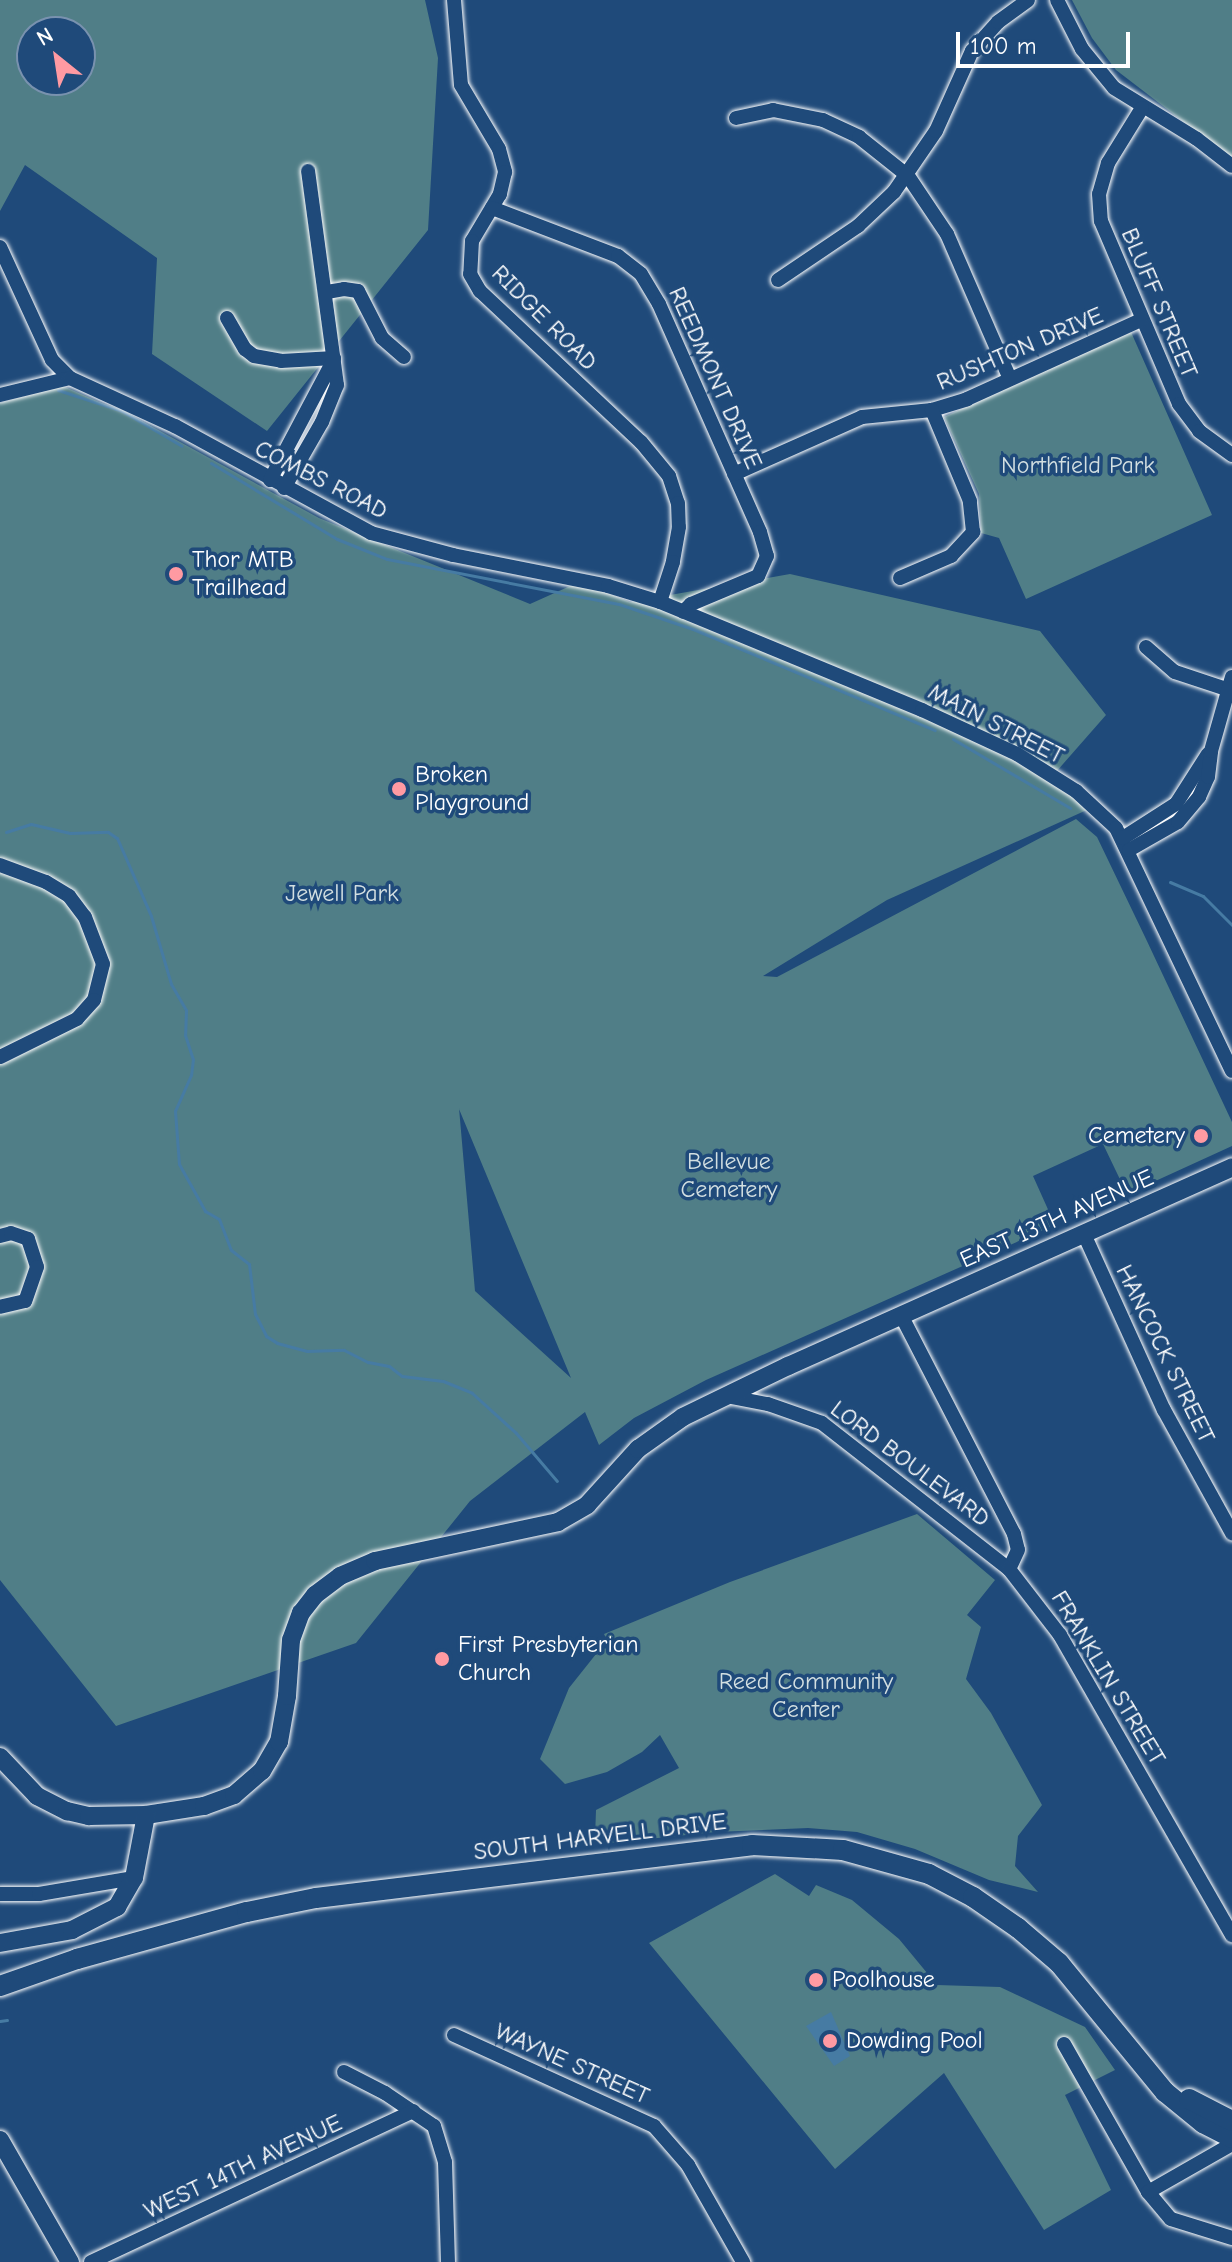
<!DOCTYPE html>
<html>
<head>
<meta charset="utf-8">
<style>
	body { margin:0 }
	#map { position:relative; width:1232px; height:2262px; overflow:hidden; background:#1f4a7a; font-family:"Comic Neue",sans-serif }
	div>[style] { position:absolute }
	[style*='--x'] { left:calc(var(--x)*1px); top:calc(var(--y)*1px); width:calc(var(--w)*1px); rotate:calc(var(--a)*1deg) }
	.green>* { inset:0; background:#507e87 }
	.water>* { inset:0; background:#467ba3 }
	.stream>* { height:3px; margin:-1.5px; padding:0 1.5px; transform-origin:1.5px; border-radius:1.5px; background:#467ba3 }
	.roads { filter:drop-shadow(0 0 2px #fff) drop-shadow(0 0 2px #fff) }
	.minor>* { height:14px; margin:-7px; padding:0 7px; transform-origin:7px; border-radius:7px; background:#1f4a7a }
	.tertiary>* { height:18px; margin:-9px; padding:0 9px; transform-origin:9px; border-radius:9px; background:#1f4a7a }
	.secondary>* { height:20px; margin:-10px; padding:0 10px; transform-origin:10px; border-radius:10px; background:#1f4a7a }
	.dots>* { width:22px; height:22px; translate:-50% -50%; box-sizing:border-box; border:4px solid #1f4a7a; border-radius:50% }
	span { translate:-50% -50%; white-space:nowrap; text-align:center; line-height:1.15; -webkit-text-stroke:7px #1f4a7a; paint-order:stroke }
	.street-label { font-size:24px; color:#fff }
	.park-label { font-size:24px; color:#d3dfe1 }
	.poi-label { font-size:24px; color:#fff }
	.left { translate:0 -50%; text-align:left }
	.right { translate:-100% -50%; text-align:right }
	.north { position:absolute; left:16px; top:16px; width:80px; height:80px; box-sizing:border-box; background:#1f4a7a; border:2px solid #7992af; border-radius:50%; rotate:330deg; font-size:22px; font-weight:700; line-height:32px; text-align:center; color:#fff }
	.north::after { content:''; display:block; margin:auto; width:28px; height:36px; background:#ff9aa2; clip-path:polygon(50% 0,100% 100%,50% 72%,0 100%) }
	.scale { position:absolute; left:956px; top:32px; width:174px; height:36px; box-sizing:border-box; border:4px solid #fff; border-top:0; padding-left:10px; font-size:24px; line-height:28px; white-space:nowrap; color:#fff; -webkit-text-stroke:6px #1f4a7a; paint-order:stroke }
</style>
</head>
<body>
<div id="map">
	<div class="green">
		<i style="clip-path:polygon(evenodd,0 0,425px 0,438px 58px,428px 230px,267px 431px,152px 354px,157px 258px,25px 165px,0 211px,0 0,32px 32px,80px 32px,80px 80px,32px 80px,32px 32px)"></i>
		<i style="clip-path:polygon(1072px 0,1232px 0,1232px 159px,1116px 70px,1092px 38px)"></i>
		<i style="clip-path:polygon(1131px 332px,1212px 515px,1026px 599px,999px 538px,981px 533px,979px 494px,944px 417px)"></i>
		<i style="clip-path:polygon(evenodd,63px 386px,140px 420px,319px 518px,530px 604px,579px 582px,630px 602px,790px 574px,1040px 631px,1106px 715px,1049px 780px,1089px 809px,887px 900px,763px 976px,777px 977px,1076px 819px,1097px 837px,1146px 939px,1232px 1122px,1232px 1146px,1127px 1194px,1103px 1144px,1033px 1176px,1055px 1225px,706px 1380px,634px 1418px,599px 1445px,585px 1412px,470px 1501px,356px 1643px,116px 1726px,0 1580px,0 403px,63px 386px,459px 1108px,459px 1109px,571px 1378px,475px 1291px,459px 1108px)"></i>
		<i style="clip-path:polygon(917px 1514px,995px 1580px,967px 1615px,981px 1627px,966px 1679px,991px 1713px,1042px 1805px,1018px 1836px,1015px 1866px,1038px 1892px,989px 1880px,915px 1849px,857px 1832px,808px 1828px,715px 1832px,610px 1843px,595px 1838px,596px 1810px,679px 1768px,660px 1735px,642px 1752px,607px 1772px,565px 1784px,540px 1759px,569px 1688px,600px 1649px,611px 1648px,604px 1634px,730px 1582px)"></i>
		<i style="clip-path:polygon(775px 1874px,809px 1896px,816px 1885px,852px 1900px,899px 1939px,937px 1985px,1000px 1987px,1085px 2027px,1115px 2070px,1065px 2095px,1111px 2190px,1044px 2230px,944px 2073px,835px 2169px,649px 1943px)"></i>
	</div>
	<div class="water">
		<i style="clip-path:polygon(831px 2012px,850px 2056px,834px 2066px,806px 2026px)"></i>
	</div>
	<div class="stream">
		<i style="--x:58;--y:390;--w:67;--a:18.2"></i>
		<i style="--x:122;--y:411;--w:69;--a:30.3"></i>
		<i style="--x:211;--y:463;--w:147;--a:31.1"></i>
		<i style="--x:337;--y:539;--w:54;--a:21.8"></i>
		<i style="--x:387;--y:559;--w:236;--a:11"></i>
		<i style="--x:619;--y:604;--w:78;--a:18.7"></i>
		<i style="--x:693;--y:629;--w:262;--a:22.7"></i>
		<i style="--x:953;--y:739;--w:136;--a:30.5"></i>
		<i style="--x:6;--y:832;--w:26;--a:-18"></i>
		<i style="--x:31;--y:824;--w:40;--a:13"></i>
		<i style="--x:70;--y:833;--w:38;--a:-2"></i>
		<i style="--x:108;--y:832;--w:11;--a:34"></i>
		<i style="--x:117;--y:838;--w:85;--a:66.4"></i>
		<i style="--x:151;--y:916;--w:71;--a:73.6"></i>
		<i style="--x:171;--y:984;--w:30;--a:60"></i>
		<i style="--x:186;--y:1010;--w:25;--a:92"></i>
		<i style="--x:185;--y:1035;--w:25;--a:72"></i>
		<i style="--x:193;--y:1059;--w:16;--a:97"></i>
		<i style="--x:191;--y:1075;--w:39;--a:114"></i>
		<i style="--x:175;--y:1111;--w:53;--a:85.7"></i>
		<i style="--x:179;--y:1164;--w:54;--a:61"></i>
		<i style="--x:205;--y:1211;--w:16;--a:30"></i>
		<i style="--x:219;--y:1219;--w:33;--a:69"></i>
		<i style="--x:231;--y:1250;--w:23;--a:38"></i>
		<i style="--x:249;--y:1264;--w:50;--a:83.2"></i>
		<i style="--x:255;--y:1314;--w:25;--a:63"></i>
		<i style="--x:266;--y:1336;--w:13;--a:32"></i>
		<i style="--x:277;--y:1343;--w:31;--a:15"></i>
		<i style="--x:307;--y:1351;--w:37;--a:-2"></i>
		<i style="--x:344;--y:1350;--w:27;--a:27"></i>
		<i style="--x:368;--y:1362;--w:21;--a:11"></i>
		<i style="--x:389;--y:1366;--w:16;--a:38"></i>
		<i style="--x:402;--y:1376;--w:41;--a:7"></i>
		<i style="--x:443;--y:1381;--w:31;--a:22"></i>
		<i style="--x:472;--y:1393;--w:59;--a:42.3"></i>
		<i style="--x:516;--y:1433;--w:63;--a:49.5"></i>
		<i style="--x:1170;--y:882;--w:36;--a:23"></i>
		<i style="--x:1203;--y:896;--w:41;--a:45"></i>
		<i style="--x:0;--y:2021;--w:7;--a:-8"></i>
	</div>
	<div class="roads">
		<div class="minor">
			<i style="--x:454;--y:0;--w:85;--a:85.3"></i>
			<i style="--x:461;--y:85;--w:74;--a:59.3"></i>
			<i style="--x:499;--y:149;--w:24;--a:75"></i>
			<i style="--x:505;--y:172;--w:23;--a:103"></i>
			<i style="--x:500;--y:194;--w:55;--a:120.8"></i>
			<i style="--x:472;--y:241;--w:33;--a:93"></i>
			<i style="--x:470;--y:274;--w:20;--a:60"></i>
			<i style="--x:480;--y:291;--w:221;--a:43.2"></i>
			<i style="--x:641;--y:442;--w:44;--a:50.5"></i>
			<i style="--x:669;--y:476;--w:28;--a:72"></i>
			<i style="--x:678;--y:503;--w:24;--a:88"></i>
			<i style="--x:679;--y:527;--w:36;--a:100"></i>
			<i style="--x:673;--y:562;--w:42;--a:108"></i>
			<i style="--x:1057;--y:0;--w:55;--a:63"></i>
			<i style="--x:1082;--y:49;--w:50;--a:50.6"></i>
			<i style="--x:1114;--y:88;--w:97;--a:31.6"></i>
			<i style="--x:1197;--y:139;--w:44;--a:37.6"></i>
			<i style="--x:1142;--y:108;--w:65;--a:121.7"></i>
			<i style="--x:1108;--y:163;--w:32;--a:106"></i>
			<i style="--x:1099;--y:194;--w:27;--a:86"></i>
			<i style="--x:1101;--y:221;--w:199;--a:66.9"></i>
			<i style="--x:1179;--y:404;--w:34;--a:53"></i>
			<i style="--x:1199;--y:431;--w:41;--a:36"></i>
			<i style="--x:736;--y:118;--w:38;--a:-12"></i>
			<i style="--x:773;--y:110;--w:51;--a:11.3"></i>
			<i style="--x:823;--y:120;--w:40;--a:25"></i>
			<i style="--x:859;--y:137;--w:63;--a:38.5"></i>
			<i style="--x:908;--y:176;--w:70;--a:56.1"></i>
			<i style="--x:947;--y:234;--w:158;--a:66.5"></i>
			<i style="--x:492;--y:208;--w:135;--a:20.9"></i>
			<i style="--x:618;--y:256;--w:29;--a:38"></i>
			<i style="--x:641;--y:274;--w:35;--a:59"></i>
			<i style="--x:659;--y:304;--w:249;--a:66.1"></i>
			<i style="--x:760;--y:532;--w:25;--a:74"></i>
			<i style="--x:767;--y:556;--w:22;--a:114"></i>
			<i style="--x:758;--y:576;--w:73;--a:157.3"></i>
			<i style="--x:691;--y:604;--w:11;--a:135"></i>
			<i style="--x:0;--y:247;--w:124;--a:65.3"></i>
			<i style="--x:52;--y:360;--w:25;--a:45"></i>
			<i style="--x:778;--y:280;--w:97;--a:-34"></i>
			<i style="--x:858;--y:226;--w:50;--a:-43.4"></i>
			<i style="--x:894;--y:192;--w:74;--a:-55.5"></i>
			<i style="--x:936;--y:131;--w:88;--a:-65.8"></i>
			<i style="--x:972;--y:51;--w:39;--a:-48"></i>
			<i style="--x:998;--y:22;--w:37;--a:-36"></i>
			<i style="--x:327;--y:292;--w:17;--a:-10"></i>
			<i style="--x:344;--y:289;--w:14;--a:8"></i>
			<i style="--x:358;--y:291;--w:53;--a:62.9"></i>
			<i style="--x:382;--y:338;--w:29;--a:41"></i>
			<i style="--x:227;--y:318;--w:36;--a:60"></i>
			<i style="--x:245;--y:349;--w:11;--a:38"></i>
			<i style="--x:254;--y:356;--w:27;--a:10"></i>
			<i style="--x:281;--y:361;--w:53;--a:-3.2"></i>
			<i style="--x:0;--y:395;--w:72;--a:-13.7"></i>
			<i style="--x:70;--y:378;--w:115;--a:24.6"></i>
			<i style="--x:175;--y:426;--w:223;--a:28.6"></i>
			<i style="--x:371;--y:533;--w:85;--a:15"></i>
			<i style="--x:453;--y:555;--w:158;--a:11.3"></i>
			<i style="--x:608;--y:586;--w:54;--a:17.1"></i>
			<i style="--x:660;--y:602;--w:283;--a:22.4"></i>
			<i style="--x:922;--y:710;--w:105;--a:24.9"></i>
			<i style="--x:1017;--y:754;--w:70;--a:32.1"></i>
			<i style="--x:1076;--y:791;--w:54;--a:42.8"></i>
			<i style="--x:1116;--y:828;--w:269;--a:64.5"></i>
			<i style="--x:734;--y:474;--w:140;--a:-24"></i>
			<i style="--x:862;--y:417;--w:70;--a:-5.7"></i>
			<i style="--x:932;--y:410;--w:37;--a:-17"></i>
			<i style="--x:967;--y:399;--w:191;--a:-24.4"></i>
			<i style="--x:270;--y:480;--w:137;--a:-62.1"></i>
			<i style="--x:284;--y:488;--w:76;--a:-60.1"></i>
			<i style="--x:322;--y:422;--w:40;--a:-68"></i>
			<i style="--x:337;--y:385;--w:216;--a:-97.7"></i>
			<i style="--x:900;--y:578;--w:56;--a:-23.3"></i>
			<i style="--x:951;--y:556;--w:33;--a:-47"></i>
			<i style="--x:973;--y:532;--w:31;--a:-96"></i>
			<i style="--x:970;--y:501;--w:99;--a:-112.7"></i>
			<i style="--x:1146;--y:647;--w:38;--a:41"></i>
			<i style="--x:1175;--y:672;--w:60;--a:18.4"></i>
			<i style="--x:1123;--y:838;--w:63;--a:-32.7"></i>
			<i style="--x:1176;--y:804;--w:59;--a:-57.4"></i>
			<i style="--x:1129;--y:850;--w:56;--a:-29.7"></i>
			<i style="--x:1178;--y:822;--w:33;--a:-50"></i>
			<i style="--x:1199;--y:797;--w:22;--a:-66"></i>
			<i style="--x:1208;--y:777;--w:26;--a:-83"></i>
			<i style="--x:1211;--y:751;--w:77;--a:-74.2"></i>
			<i style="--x:0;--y:865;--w:49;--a:20.3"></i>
			<i style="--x:46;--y:882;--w:27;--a:31"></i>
			<i style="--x:69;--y:896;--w:26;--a:53"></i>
			<i style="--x:85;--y:917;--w:50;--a:69"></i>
			<i style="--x:103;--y:964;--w:37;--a:104"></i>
			<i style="--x:94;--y:1000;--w:25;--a:132"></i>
			<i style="--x:77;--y:1019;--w:86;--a:153.7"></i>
			<i style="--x:1084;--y:1234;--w:193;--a:65.6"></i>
			<i style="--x:1164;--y:1410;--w:141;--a:61.1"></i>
			<i style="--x:0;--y:1236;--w:11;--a:-15"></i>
			<i style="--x:11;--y:1233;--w:18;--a:19"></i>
			<i style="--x:28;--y:1239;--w:29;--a:72"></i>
			<i style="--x:37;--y:1267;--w:36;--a:109"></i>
			<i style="--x:25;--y:1301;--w:26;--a:167"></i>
			<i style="--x:901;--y:1315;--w:246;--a:62.7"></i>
			<i style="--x:1014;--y:1534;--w:16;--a:76"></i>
			<i style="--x:1018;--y:1550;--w:21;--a:115"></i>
			<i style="--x:731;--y:1397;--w:38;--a:11"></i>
			<i style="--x:768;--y:1404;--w:57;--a:19.4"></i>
			<i style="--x:822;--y:1423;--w:237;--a:38"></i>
			<i style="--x:1009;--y:1569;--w:83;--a:52.3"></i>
			<i style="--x:1060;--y:1635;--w:346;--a:60.2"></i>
			<i style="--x:0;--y:1894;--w:39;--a:0"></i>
			<i style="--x:39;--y:1894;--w:96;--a:-9.6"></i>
			<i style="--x:454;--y:2035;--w:220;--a:24.5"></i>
			<i style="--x:654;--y:2126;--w:52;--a:48.9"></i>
			<i style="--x:688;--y:2165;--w:112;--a:60.4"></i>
			<i style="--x:1064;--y:2044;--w:170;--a:60.4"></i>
			<i style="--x:1148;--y:2192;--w:35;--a:50"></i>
			<i style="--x:1171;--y:2219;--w:64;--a:17.3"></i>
			<i style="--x:344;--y:2072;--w:46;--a:27.1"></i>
			<i style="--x:385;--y:2093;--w:59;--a:34"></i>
			<i style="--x:434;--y:2126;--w:38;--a:73"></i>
			<i style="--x:445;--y:2162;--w:100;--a:88.3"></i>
			<i style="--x:1148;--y:2192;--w:97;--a:-29.7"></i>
			<i style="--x:91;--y:2262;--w:356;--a:-25.1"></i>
		</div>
		<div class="tertiary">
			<i style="--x:0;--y:1757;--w:54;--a:46.5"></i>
			<i style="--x:37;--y:1796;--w:34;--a:27"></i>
			<i style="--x:67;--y:1811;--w:23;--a:13"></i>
			<i style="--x:89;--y:1816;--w:57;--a:-1"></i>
			<i style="--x:146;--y:1815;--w:59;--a:-8.8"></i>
			<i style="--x:204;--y:1806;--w:32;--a:-20"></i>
			<i style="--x:234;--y:1795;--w:37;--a:-41"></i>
			<i style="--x:262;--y:1771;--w:34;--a:-60"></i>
			<i style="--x:279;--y:1742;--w:47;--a:-80.1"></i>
			<i style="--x:287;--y:1696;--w:56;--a:-85.9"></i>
			<i style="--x:291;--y:1640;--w:29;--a:-70"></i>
			<i style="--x:301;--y:1613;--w:23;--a:-52"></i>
			<i style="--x:315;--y:1595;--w:31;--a:-37"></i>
			<i style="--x:340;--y:1576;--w:38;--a:-23"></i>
			<i style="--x:375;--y:1561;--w:187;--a:-12"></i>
			<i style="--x:558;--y:1522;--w:34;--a:-30"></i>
			<i style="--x:587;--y:1505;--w:76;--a:-47.7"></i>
			<i style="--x:638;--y:1449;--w:55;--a:-35.4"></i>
			<i style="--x:683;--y:1417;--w:117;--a:-25.9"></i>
			<i style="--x:788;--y:1366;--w:487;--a:-24.1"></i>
			<i style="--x:0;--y:1943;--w:73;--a:-10.2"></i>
			<i style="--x:72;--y:1930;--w:51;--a:-27.1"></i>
			<i style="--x:117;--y:1907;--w:34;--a:-60"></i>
			<i style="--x:134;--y:1878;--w:64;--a:-79.2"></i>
			<i style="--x:0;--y:2140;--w:141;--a:60.2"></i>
		</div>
		<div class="secondary">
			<i style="--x:0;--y:1986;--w:82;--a:-19.3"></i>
			<i style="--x:77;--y:1959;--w:176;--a:-15.5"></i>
			<i style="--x:247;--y:1912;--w:70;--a:-11.5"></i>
			<i style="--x:316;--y:1898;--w:439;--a:-6.9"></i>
			<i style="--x:752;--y:1845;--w:91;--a:3.1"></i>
			<i style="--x:843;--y:1850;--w:89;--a:15.6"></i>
			<i style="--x:929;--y:1874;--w:50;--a:27.6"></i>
			<i style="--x:973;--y:1897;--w:55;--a:34.6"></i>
			<i style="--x:1018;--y:1928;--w:54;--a:40.5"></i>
			<i style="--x:1059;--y:1963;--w:167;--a:50.6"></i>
			<i style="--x:1165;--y:2092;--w:49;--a:39.2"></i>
			<i style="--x:1203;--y:2123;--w:33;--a:27"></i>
			<i style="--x:1189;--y:2099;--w:48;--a:27.1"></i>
		</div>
	</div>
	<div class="dots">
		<i style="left:176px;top:574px;background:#ff9aa2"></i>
		<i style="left:399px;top:789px;background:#ff9aa2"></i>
		<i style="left:1201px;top:1136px;background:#ff9aa2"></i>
		<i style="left:442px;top:1659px;background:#ff9aa2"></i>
		<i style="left:816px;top:1980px;background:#ff9aa2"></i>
		<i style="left:830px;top:2041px;background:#ff9aa2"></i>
	</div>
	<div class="street-label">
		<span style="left:1159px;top:303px;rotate:67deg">BLUFF STREET</span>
		<span style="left:544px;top:318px;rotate:45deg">RIDGE ROAD</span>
		<span style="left:1020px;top:349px;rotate:-23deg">RUSHTON DRIVE</span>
		<span style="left:715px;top:378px;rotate:66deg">REEDMONT DRIVE</span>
		<span style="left:321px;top:480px;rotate:27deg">COMBS ROAD</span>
		<span style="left:996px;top:724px;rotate:27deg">MAIN STREET</span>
		<span style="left:1057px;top:1219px;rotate:-24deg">EAST 13TH AVENUE</span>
		<span style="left:1165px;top:1354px;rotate:64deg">HANCOCK STREET</span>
		<span style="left:910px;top:1464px;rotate:37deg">LORD BOULEVARD</span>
		<span style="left:1108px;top:1678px;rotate:59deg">FRANKLIN STREET</span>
		<span style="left:600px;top:1837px;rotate:-7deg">SOUTH HARVELL DRIVE</span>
		<span style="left:572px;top:2064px;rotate:24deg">WAYNE STREET</span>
		<span style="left:243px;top:2167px;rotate:-25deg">WEST 14TH AVENUE</span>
	</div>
	<div class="park-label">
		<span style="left:1078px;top:466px">Northfield Park</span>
		<span style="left:342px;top:894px">Jewell Park</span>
		<span style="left:729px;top:1176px">Bellevue<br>Cemetery</span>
		<span style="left:806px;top:1696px">Reed Community<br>Center</span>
	</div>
	<div class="poi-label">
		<span class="left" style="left:192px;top:574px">Thor MTB<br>Trailhead</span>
		<span class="left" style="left:415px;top:789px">Broken<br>Playground</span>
		<span class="right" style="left:1185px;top:1136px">Cemetery</span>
		<span class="left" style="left:458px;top:1659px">First Presbyterian<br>Church</span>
		<span class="left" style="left:832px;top:1980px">Poolhouse</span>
		<span class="left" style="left:846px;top:2041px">Dowding Pool</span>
	</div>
	<div class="north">N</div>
	<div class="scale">100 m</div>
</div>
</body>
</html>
